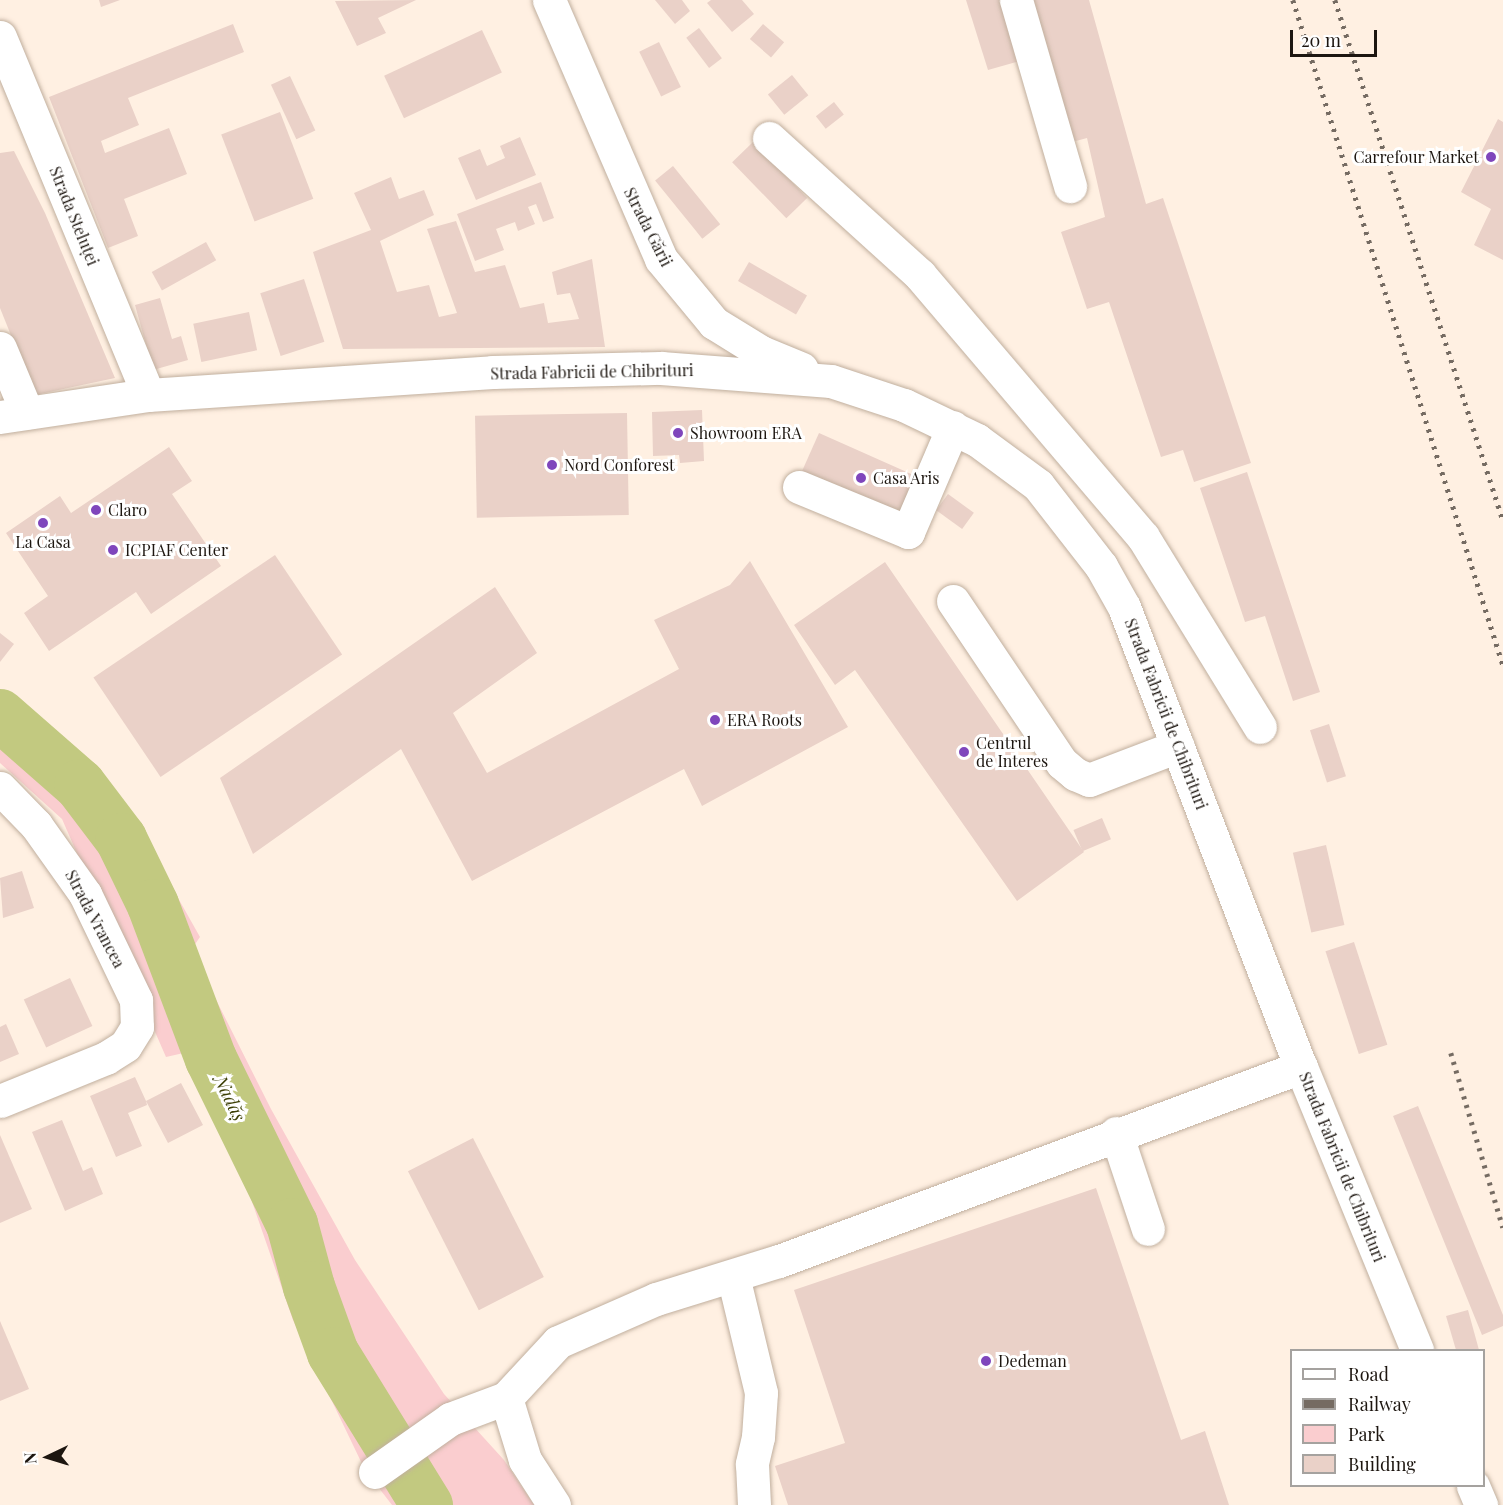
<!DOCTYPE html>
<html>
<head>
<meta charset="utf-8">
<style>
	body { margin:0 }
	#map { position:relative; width:1503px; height:1505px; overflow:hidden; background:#fff0e2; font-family:"Playfair Display",serif }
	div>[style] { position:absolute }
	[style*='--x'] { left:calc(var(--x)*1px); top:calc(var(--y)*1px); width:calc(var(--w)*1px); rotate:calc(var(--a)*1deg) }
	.green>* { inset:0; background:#facdcf }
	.river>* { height:52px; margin:-26px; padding:0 26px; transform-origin:26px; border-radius:26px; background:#c2c980 }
	.building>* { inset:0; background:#ead1c8; transform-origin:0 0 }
	.roads { filter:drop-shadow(0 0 2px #c1af9e) drop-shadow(0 0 2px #c1af9e) }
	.minor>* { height:33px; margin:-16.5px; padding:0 16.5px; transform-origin:16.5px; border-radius:16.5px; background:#fff }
	.rail>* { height:4.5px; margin-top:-2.25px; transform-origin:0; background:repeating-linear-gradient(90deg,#756b62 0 3px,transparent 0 9px) }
	.dots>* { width:16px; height:16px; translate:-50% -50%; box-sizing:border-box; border:3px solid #fff; border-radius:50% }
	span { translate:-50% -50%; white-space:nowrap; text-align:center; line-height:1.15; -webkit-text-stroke:6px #fff; paint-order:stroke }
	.poi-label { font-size:16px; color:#1d1610 }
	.right { translate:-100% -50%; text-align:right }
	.left { translate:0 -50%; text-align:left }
	.street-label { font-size:16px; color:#1d1610 }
	.water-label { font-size:18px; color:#3c3f05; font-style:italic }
	.legend { position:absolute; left:1290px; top:1349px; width:195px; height:138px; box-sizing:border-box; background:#fff; border:2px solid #a5a29f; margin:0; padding:8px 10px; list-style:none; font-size:18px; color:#1d1610 }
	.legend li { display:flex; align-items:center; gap:12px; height:30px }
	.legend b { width:30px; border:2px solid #a5a29f }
	.north { position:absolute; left:18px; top:1427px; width:60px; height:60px; -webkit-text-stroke:4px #fff; paint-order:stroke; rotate:266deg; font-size:16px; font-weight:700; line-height:24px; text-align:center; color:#1d1610 }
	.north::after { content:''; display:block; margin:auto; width:21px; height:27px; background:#1d1610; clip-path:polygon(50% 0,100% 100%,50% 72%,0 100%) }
	.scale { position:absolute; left:1290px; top:30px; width:87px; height:27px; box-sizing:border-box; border:3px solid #1d1610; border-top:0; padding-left:8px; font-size:18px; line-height:21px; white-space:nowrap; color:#1d1610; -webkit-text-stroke:4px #fff; paint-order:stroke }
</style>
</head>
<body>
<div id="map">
	<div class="green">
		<i style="clip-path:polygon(0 689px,129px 811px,200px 937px,191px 950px,271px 1109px,355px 1260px,444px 1394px,504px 1460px,534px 1505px,392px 1505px,365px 1470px,293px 1320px,231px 1141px,188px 1052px,166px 1057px,62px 819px,0 763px)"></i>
	</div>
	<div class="river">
		<i style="--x:0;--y:715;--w:106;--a:41.2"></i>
		<i style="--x:80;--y:785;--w:68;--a:52.8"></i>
		<i style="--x:121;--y:839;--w:73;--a:64.1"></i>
		<i style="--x:153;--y:905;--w:165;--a:69.4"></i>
		<i style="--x:211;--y:1059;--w:184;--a:63.9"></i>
		<i style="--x:292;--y:1224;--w:65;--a:74.9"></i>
		<i style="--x:309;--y:1287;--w:70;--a:70"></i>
		<i style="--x:333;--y:1353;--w:179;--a:58.3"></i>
	</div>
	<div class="building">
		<i style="clip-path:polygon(99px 0,120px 0,101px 7px)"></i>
		<i style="clip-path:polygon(416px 0,378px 18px,386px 33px,357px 46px,335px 1px)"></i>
		<i style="clip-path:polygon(655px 0,682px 0,690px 11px,675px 24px)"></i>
		<i style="clip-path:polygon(711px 0,742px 0,754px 14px,732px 32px,707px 3px)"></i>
		<i style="clip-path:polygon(966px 0,1002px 0,1020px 61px,988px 70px)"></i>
		<i style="clip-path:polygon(1021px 0,1089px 0,1146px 204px,1163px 198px,1251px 463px,1194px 482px,1183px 450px,1161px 457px,1109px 302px,1087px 309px,1061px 232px,1105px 217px,1087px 138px,1061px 145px)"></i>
		<i style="clip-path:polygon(233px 24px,244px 52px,128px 98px,139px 125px,101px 141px,105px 153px,169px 128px,187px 174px,124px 199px,138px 236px,108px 248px,49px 97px)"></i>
		<i style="left:763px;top:24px;width:28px;height:20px;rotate:41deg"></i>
		<i style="left:699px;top:28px;width:38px;height:16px;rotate:53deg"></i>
		<i style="left:482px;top:30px;width:47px;height:108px;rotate:65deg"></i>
		<i style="left:659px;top:42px;width:50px;height:22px;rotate:64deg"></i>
		<i style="left:792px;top:75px;width:26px;height:31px;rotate:51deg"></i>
		<i style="left:290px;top:76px;width:60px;height:21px;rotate:65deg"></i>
		<i style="left:834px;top:102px;width:16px;height:23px;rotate:52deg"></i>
		<i style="left:280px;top:112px;width:93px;height:63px;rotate:69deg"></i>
		<i style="clip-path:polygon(1498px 119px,1503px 122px,1503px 260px,1474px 245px,1491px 209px,1461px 192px)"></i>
		<i style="clip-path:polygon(520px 137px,536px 175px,476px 200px,458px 158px,480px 149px,487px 166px,505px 158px,500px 146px)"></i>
		<i style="left:753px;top:142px;width:78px;height:29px;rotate:46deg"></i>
		<i style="clip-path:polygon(14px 151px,45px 213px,115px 378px,35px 395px,0 308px,0 153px)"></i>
		<i style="left:673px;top:166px;width:75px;height:23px;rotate:51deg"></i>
		<i style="clip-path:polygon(391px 177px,399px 199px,424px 190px,434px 215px,380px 241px,397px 292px,429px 285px,439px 317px,457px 313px,427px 229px,456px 221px,475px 272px,505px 265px,520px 308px,544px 303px,548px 323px,579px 319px,570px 293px,557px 295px,552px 272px,592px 259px,605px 347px,343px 349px,313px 252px,371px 230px,354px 193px)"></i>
		<i style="clip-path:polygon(541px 182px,554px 218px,543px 222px,536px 204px,528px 207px,535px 224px,518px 231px,515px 222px,496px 229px,504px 250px,475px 261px,457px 214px)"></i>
		<i style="left:206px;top:242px;width:21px;height:62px;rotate:61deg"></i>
		<i style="left:749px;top:262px;width:67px;height:22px;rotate:30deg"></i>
		<i style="left:304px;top:279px;width:66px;height:46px;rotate:72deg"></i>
		<i style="clip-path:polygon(160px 298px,172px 339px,181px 336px,188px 360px,153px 370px,135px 305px)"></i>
		<i style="left:249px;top:312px;width:39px;height:57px;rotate:78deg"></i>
		<i style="clip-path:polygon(702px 410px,704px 461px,680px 463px,679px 455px,653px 456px,652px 412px)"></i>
		<i style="left:627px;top:413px;width:102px;height:152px;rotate:89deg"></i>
		<i style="left:819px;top:433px;width:112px;height:49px;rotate:24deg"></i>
		<i style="clip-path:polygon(169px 447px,192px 481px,172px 494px,221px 566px,151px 614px,136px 592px,49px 651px,24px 613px,48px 596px,6px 533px,60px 496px,71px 513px)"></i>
		<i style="clip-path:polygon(1247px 472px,1320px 692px,1293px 701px,1265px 616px,1245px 622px,1200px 488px)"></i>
		<i style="left:948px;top:494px;width:32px;height:20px;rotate:36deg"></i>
		<i style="left:275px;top:555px;width:120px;height:219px;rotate:56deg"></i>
		<i style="clip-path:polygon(750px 561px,848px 727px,702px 806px,684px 769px,472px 881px,401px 749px,253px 854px,220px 778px,495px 587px,537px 653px,453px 713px,487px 773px,679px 669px,654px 620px,730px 585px)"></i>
		<i style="clip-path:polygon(885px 562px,1084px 852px,1017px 901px,855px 670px,835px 685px,794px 625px)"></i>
		<i style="clip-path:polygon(0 633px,14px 644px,0 662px)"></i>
		<i style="left:1329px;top:724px;width:55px;height:20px;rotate:72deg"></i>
		<i style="left:1102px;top:818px;width:23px;height:31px;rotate:67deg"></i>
		<i style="left:1326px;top:845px;width:82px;height:34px;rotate:77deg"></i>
		<i style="clip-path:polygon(22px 871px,34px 908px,3px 918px,0 878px)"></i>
		<i style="left:1354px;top:942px;width:108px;height:30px;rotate:72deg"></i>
		<i style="left:70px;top:978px;width:53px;height:51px;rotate:65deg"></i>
		<i style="clip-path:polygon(6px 1024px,19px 1054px,0 1062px,0 1027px)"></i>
		<i style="clip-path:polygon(135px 1077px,146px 1101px,181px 1083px,203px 1125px,168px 1143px,146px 1101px,147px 1105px,128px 1113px,142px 1146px,116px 1157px,90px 1096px)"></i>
		<i style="clip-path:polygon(1418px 1106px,1503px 1315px,1503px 1326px,1482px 1335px,1393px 1116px)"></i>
		<i style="clip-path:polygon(62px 1120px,83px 1171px,92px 1167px,103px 1194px,65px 1211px,32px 1132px)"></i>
		<i style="clip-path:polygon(0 1135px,32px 1209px,0 1223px)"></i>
		<i style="left:473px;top:1138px;width:156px;height:73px;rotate:63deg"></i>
		<i style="clip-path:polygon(1096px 1188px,1181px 1440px,1205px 1431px,1229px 1505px,788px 1505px,775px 1466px,845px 1443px,794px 1290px)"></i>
		<i style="clip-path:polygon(1468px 1310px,1479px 1350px,1456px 1350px,1446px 1316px)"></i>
		<i style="clip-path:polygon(0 1321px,29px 1389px,0 1401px)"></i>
	</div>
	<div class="roads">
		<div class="minor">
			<i style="--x:549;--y:0;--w:282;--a:66.6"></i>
			<i style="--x:661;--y:259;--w:83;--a:50.4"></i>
			<i style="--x:714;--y:323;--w:55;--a:31.7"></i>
			<i style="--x:761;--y:352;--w:44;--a:22.5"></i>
			<i style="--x:1016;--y:0;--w:194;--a:73.8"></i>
			<i style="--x:0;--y:37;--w:387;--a:67.5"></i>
			<i style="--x:769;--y:138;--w:204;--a:42.2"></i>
			<i style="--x:920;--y:275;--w:344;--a:49.6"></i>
			<i style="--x:1143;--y:537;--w:223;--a:58.4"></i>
			<i style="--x:0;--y:348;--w:70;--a:67.4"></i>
			<i style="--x:0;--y:417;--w:150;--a:-8.5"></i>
			<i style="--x:148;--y:395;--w:345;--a:-3.8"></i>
			<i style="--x:492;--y:372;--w:169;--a:-1.4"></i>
			<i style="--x:661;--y:368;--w:170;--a:4.4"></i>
			<i style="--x:831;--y:381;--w:77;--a:18.2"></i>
			<i style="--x:904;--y:405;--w:81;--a:25.6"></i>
			<i style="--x:977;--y:440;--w:76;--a:36.4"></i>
			<i style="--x:1038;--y:485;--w:103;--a:52.1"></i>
			<i style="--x:1101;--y:566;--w:47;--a:60.7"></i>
			<i style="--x:1124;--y:607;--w:493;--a:69"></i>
			<i style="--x:1301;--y:1067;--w:306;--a:67.7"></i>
			<i style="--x:799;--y:487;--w:118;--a:22.4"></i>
			<i style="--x:908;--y:532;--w:114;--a:-66.8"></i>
			<i style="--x:953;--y:601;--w:195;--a:56.1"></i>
			<i style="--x:1062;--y:763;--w:17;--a:40"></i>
			<i style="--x:1075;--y:774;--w:15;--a:23"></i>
			<i style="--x:1089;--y:780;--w:95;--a:-20.9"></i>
			<i style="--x:0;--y:788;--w:52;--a:45.8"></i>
			<i style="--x:36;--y:825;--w:85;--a:54.6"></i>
			<i style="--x:85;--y:894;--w:118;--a:64.3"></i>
			<i style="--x:136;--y:1000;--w:27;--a:88"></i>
			<i style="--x:137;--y:1027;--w:22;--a:122"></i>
			<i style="--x:125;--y:1046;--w:22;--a:148"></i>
			<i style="--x:106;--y:1058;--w:114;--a:157.9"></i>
			<i style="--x:1116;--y:1133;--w:101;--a:71.6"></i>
			<i style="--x:733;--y:1276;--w:120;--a:76.5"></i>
			<i style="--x:761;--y:1393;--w:44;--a:93.9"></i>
			<i style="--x:758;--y:1437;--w:28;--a:103"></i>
			<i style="--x:752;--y:1464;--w:41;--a:87.2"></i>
			<i style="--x:375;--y:1472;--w:92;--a:-35.2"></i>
			<i style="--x:450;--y:1419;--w:60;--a:-20.6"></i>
			<i style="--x:1473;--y:1486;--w:21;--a:67"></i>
			<i style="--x:554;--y:1505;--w:54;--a:-122.8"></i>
			<i style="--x:525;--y:1460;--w:65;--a:-107"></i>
			<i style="--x:506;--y:1398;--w:76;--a:-47.1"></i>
			<i style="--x:558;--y:1342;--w:107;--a:-23.7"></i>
			<i style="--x:656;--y:1299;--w:129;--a:-17.2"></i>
			<i style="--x:779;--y:1261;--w:557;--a:-20.39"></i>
		</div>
	</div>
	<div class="rail">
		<i style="--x:1293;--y:0;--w:697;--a:72.47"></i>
		<i style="--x:1335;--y:0;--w:546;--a:72.1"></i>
		<i style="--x:1451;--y:1053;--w:182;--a:73.4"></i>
	</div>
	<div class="dots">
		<i style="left:1491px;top:157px;background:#7f46bc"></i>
		<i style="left:678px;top:433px;background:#7f46bc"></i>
		<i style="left:552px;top:465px;background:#7f46bc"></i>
		<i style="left:861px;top:478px;background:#7f46bc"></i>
		<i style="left:96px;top:510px;background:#7f46bc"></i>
		<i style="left:43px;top:523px;background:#7f46bc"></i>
		<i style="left:113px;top:550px;background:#7f46bc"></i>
		<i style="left:715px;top:720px;background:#7f46bc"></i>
		<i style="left:964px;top:752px;background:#7f46bc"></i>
		<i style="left:986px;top:1361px;background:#7f46bc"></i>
	</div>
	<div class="poi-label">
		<span class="right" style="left:1479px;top:157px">Carrefour Market</span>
		<span class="left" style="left:690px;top:433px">Showroom ERA</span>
		<span class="left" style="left:564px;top:465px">Nord Conforest</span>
		<span class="left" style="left:873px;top:478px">Casa Aris</span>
		<span class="left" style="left:108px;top:510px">Claro</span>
		<span style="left:43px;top:542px">La Casa</span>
		<span class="left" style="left:125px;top:550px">ICPIAF Center</span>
		<span class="left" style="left:727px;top:720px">ERA Roots</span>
		<span class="left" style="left:976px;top:752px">Centrul<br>de Interes</span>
		<span class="left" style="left:998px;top:1361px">Dedeman</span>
	</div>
	<div class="street-label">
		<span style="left:74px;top:216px;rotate:68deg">Strada Steluței</span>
		<span style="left:648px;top:227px;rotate:63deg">Strada Gării</span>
		<span style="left:592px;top:372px;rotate:-1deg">Strada Fabricii de Chibrituri</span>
		<span style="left:1166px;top:714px;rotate:69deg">Strada Fabricii de Chibrituri</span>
		<span style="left:95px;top:919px;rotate:62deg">Strada Vrancea</span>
		<span style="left:1342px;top:1167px;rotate:68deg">Strada Fabricii de Chibrituri</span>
	</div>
	<div class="water-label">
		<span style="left:230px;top:1098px;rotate:64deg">Nadăș</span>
	</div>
	<ul class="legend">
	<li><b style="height:8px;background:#fff"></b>Road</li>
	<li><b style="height:8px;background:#756b62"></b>Railway</li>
	<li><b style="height:16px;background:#facdcf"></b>Park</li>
	<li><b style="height:16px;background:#ead1c8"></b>Building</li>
	</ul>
	<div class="north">N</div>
	<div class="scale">20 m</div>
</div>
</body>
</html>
